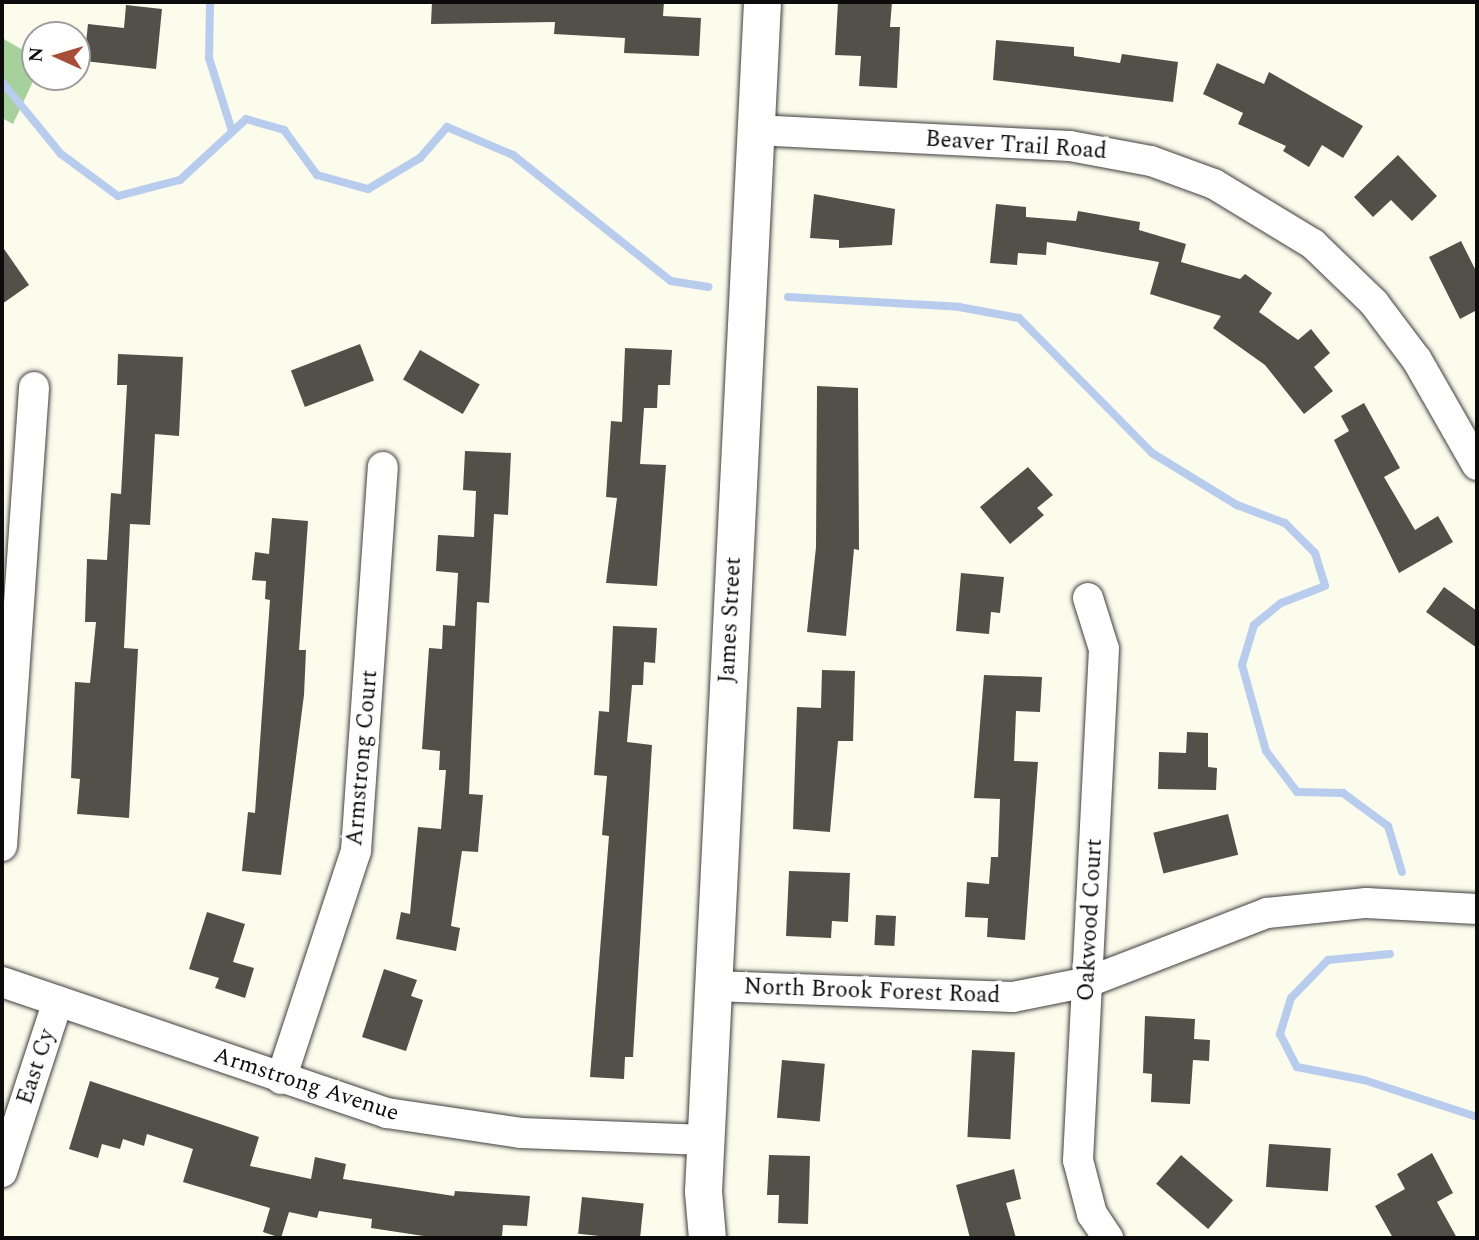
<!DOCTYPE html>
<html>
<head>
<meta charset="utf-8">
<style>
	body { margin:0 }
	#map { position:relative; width:1479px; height:1240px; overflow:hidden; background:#fcfced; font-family:Spectral,serif }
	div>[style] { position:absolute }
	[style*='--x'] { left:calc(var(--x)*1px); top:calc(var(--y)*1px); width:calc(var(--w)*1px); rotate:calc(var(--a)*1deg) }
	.forest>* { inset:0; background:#a6d19c }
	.stream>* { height:8px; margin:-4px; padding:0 4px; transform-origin:4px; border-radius:4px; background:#b8cced }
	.building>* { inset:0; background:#534f49; transform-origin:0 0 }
	.roads { filter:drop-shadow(0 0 2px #3f3f3f) drop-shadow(0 0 2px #3f3f3f) }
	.minor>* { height:30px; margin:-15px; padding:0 15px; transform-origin:15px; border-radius:15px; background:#fff }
	.tertiary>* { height:37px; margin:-18.5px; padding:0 18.5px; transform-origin:18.5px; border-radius:18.5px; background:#fff }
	span { translate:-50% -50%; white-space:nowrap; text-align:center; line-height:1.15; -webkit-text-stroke:7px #fff; paint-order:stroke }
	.street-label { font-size:23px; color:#0c0c0c }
	.frame { position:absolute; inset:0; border:4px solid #0c0c0c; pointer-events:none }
	.north { position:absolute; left:21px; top:21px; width:70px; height:70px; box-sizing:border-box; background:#fff; border:2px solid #9e9e9e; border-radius:50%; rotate:274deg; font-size:19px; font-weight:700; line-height:28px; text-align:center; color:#0c0c0c }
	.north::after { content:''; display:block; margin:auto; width:24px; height:32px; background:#a94e36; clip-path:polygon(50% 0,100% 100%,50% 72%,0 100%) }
</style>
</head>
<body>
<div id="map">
	<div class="forest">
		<i style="clip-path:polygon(2px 38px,35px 57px,35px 77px,13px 124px,2px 118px)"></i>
	</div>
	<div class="stream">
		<i style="--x:210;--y:2;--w:56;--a:91"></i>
		<i style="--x:209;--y:58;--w:77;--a:72.5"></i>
		<i style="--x:2;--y:82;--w:93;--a:50.7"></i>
		<i style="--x:61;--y:154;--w:71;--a:36.4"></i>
		<i style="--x:118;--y:196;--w:64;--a:-14.5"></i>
		<i style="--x:180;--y:180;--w:90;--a:-42.7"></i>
		<i style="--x:246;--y:119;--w:40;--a:16"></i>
		<i style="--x:284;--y:130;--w:56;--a:53.7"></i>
		<i style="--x:317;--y:175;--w:53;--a:15.4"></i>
		<i style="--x:368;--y:189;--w:61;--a:-30.8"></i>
		<i style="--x:420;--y:158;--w:41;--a:-48.9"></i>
		<i style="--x:447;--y:127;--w:72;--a:23"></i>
		<i style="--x:513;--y:155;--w:202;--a:38.6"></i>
		<i style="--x:671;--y:281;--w:38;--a:9"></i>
		<i style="--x:788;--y:297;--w:171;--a:3.3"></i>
		<i style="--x:959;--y:307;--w:61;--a:10.4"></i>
		<i style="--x:1019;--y:318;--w:190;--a:45.4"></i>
		<i style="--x:1152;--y:453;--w:100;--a:31.5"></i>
		<i style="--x:1237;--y:505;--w:51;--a:20.6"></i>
		<i style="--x:1285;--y:523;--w:42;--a:45"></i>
		<i style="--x:1315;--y:553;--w:34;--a:73"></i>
		<i style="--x:1325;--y:586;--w:47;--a:158.9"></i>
		<i style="--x:1281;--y:603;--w:35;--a:141"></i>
		<i style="--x:1254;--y:625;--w:42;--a:106.7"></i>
		<i style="--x:1242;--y:665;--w:89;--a:74.4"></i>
		<i style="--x:1266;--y:751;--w:51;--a:52.9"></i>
		<i style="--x:1297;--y:792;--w:46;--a:1.2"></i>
		<i style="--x:1343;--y:793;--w:56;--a:36.3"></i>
		<i style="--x:1388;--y:826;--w:48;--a:73.1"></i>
		<i style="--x:1390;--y:954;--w:62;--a:174.5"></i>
		<i style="--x:1328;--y:960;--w:53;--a:134.2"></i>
		<i style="--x:1291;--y:998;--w:38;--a:107"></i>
		<i style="--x:1280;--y:1034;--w:37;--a:63"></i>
		<i style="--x:1297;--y:1067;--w:68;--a:11"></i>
		<i style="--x:1364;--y:1080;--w:119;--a:18.1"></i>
	</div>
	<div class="building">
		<i style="clip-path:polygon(432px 2px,664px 2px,663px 16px,701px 18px,699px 56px,624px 53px,625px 38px,554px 34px,555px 22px,431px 24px)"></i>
		<i style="clip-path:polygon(838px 2px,892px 2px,890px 27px,900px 27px,897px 88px,859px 86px,861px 56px,835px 55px)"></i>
		<i style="clip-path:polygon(126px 5px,162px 9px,156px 69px,84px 61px,88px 24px,124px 28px)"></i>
		<i style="clip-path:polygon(996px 40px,1074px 47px,1074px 56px,1120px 63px,1122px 54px,1178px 62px,1173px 102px,993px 80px)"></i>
		<i style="clip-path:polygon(1217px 63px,1264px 84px,1269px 72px,1363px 126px,1343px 158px,1322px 145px,1309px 167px,1283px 151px,1286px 146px,1238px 124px,1243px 113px,1203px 94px)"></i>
		<i style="clip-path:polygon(1398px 155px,1437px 196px,1412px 221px,1391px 200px,1373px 217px,1354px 197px)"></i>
		<i style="clip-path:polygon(814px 194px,895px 209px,892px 245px,839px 248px,839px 240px,810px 238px)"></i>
		<i style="clip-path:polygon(996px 204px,1026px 207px,1026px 217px,1076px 221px,1078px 211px,1140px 222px,1139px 230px,1186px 244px,1181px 262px,1240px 279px,1245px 274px,1272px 293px,1259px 312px,1298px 340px,1311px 329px,1330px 353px,1314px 367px,1333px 391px,1304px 414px,1265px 365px,1213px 328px,1221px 316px,1150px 294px,1159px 262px,1047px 242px,1046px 255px,1018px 253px,1017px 265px,990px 263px)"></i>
		<i style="clip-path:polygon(1461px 241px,1477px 273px,1477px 310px,1460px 319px,1429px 257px)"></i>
		<i style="clip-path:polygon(2px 246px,29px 285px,2px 304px)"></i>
		<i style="left:360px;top:344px;width:39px;height:74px;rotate:69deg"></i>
		<i style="clip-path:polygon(625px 348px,672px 350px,670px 385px,658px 385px,657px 408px,644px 408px,640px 464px,666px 465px,657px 586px,606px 583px,617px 498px,606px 497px,611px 421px,622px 422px)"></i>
		<i style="left:420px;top:350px;width:69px;height:34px;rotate:30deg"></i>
		<i style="clip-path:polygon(118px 354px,183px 357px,179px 436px,155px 434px,150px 525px,130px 524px,124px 648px,138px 649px,129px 818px,77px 814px,80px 779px,71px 778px,75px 682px,90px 683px,96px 622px,85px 622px,87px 559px,107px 560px,111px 493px,121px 494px,127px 385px,117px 385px)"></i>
		<i style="clip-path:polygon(817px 386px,858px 388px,859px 550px,854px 549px,846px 636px,807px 632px,816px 547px)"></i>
		<i style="clip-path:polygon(1364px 403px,1400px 468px,1384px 477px,1415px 530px,1438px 516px,1453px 542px,1399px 573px,1334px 440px,1349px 431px,1341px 416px)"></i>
		<i style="clip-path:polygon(465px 451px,511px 453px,508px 515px,494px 514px,489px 603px,477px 602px,469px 794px,483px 795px,478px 852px,462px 851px,451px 926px,460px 928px,456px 951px,396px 939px,401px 912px,410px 914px,418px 827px,441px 829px,446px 770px,439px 770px,440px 751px,422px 749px,429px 648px,442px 649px,443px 625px,455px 626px,458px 573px,436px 571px,438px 535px,474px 537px,476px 491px,463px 490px)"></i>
		<i style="clip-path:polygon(1028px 467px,1053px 495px,1037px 508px,1044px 515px,1010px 544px,980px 507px)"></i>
		<i style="clip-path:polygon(272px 518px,308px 521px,299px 650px,306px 650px,304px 695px,281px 875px,242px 871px,248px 812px,255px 813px,270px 600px,265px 599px,266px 581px,252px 580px,255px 552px,269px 554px)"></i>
		<i style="clip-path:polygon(961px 573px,1004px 577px,1000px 613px,991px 612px,989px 634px,956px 631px)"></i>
		<i style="clip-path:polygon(1444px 587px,1477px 611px,1477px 648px,1426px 612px)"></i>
		<i style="clip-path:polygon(613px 626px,657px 628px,655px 663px,644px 662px,643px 685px,632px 685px,627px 742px,652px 745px,633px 1057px,625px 1057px,624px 1079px,590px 1077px,609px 836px,602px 835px,607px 776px,594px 775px,599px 711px,609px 712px)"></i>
		<i style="clip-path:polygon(822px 670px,855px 671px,853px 741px,838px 741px,830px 832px,793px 829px,797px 707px,821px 708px)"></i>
		<i style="clip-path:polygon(984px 675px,1042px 677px,1040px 712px,1016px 711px,1014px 761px,1038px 762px,1025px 940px,987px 937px,988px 918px,965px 917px,967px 882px,989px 884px,991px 857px,998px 857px,1000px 799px,974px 798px)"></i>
		<i style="clip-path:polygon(1187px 732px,1208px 733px,1208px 767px,1217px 768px,1216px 790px,1158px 789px,1159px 752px,1186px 753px)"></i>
		<i style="left:1228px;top:814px;width:42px;height:77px;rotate:76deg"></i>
		<i style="clip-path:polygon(789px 871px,850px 873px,848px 922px,832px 921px,831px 938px,786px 936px)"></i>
		<i style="clip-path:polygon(207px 912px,245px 924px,233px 962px,254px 968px,245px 998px,215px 988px,219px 978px,189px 969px)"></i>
		<i style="left:876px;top:915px;width:20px;height:30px;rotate:3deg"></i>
		<i style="clip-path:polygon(384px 969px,417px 980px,411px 996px,423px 1000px,406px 1051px,362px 1037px)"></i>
		<i style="clip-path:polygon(1145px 1016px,1195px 1019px,1194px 1039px,1210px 1040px,1209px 1061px,1193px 1060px,1190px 1104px,1151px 1102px,1152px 1074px,1143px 1073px)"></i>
		<i style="left:972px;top:1050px;width:43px;height:87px;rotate:3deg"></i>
		<i style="left:782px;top:1060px;width:43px;height:58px;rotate:5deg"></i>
		<i style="clip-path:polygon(90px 1081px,259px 1137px,250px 1166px,311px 1179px,315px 1157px,346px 1164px,343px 1179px,454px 1196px,455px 1191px,530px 1196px,527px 1226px,503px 1225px,502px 1236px,487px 1238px,437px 1238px,371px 1228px,372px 1219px,319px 1211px,317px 1218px,289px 1212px,281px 1238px,263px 1232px,270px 1208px,183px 1182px,193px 1149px,147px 1134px,144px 1146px,123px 1139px,120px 1149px,102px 1144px,98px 1158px,69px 1149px)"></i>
		<i style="left:1269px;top:1144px;width:62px;height:43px;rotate:4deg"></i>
		<i style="clip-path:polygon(1432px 1153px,1453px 1193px,1437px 1202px,1457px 1238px,1393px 1238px,1375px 1206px,1405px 1189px,1397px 1174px)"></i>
		<i style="clip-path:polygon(769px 1155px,810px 1156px,808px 1224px,778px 1223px,779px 1195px,767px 1195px)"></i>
		<i style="left:1181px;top:1155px;width:69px;height:38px;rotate:41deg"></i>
		<i style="clip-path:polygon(1014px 1169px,1021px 1199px,1006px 1203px,1016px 1238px,970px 1238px,956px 1185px)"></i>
		<i style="left:582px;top:1197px;width:62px;height:37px;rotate:6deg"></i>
	</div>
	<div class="roads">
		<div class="minor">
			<i style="--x:755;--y:130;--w:315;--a:2.9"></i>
			<i style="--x:1070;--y:146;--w:82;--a:10.5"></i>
			<i style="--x:1151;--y:161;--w:67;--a:20.1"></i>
			<i style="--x:1214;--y:184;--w:116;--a:31.2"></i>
			<i style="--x:1313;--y:244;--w:85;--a:44"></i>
			<i style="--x:1374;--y:303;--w:71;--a:53"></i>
			<i style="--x:1417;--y:360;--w:121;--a:60.3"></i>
			<i style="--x:1088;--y:598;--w:53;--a:72.6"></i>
			<i style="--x:1104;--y:649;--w:512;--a:92.91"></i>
			<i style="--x:1078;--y:1160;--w:56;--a:75.5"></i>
			<i style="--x:1092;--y:1214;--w:29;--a:56"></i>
			<i style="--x:2;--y:846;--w:460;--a:-86"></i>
			<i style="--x:2;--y:982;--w:407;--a:18.8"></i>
			<i style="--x:387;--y:1113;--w:135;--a:8.5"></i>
			<i style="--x:521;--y:1133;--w:185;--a:2.2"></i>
			<i style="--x:713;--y:986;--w:300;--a:2.1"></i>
			<i style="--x:1013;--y:997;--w:76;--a:-11.3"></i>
			<i style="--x:1088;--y:982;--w:192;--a:-21.1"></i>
			<i style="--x:1267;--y:913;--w:100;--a:-5.8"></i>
			<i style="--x:1366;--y:903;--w:111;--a:3.1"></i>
			<i style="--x:281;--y:1079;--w:240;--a:-71.8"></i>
			<i style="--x:356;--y:851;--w:385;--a:-86"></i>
			<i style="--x:2;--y:1172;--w:180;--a:-71.9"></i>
		</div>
		<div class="tertiary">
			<i style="--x:707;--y:1238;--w:47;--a:-94.9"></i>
			<i style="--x:703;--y:1191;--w:1190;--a:-87.16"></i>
		</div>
	</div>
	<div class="street-label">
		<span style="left:1016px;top:146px;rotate:4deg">Beaver Trail Road</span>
		<span style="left:731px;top:620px;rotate:-87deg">James Street</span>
		<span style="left:363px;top:758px;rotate:-85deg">Armstrong Court</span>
		<span style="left:1091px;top:920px;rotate:-87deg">Oakwood Court</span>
		<span style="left:872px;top:992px;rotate:2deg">North Brook Forest Road</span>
		<span style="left:37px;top:1067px;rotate:-72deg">East Cy</span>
		<span style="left:306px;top:1085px;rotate:18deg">Armstrong Avenue</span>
	</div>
	<div class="frame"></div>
	<div class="north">N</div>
</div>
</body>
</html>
